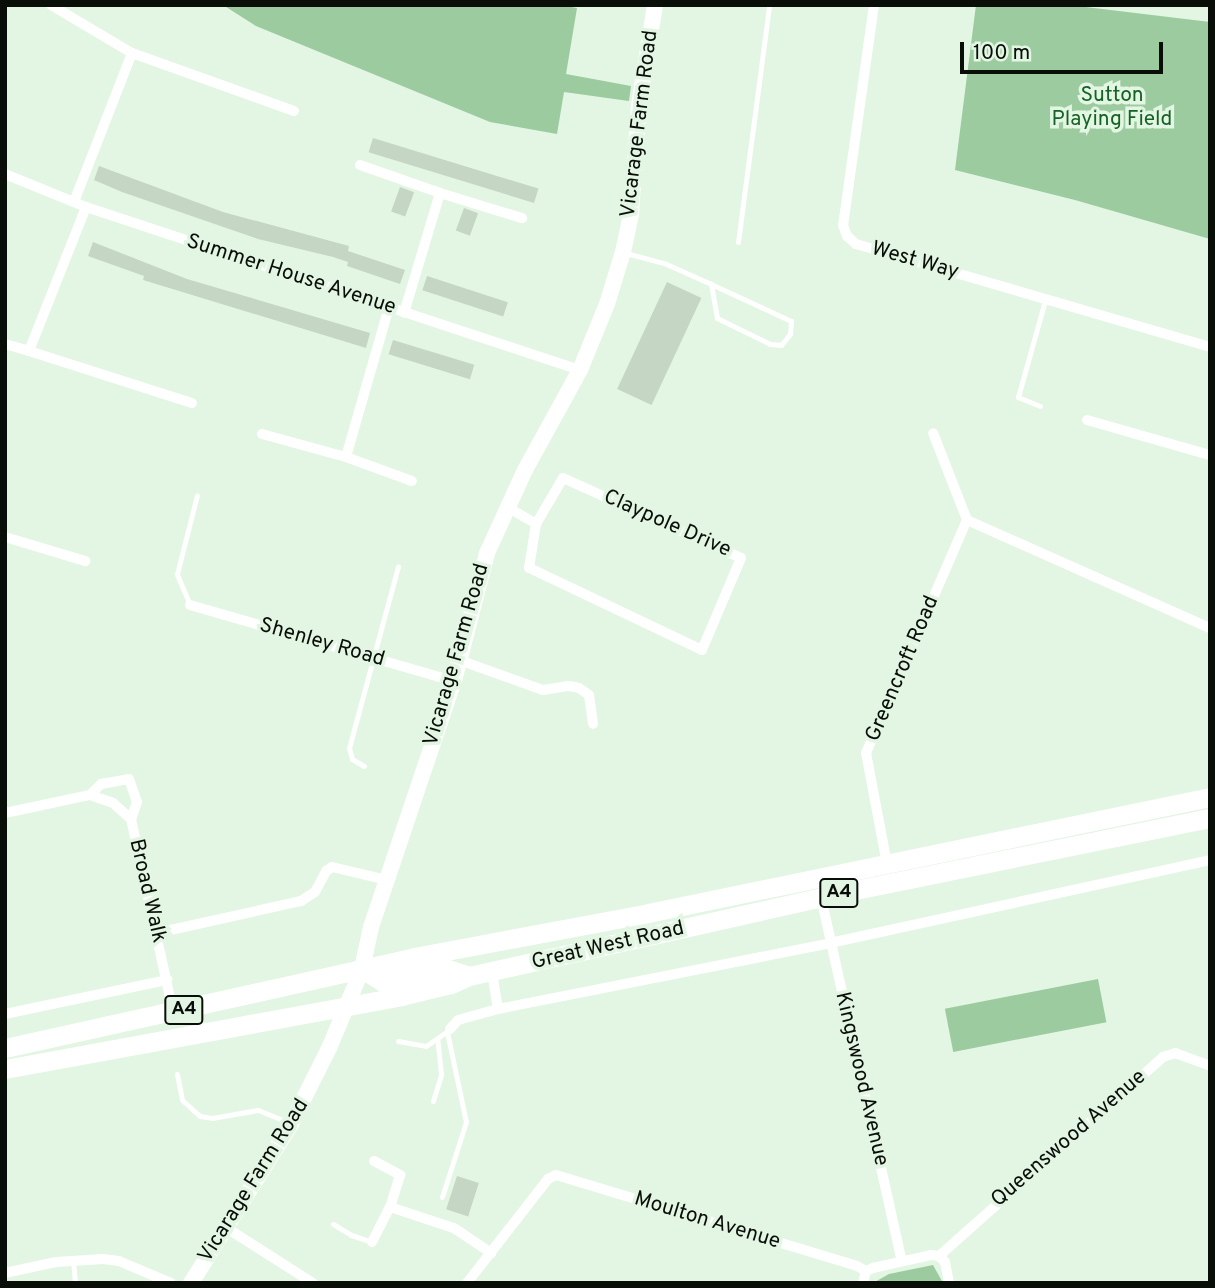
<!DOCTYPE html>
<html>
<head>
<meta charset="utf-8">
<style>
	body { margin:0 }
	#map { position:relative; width:1215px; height:1288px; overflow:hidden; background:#e3f5e3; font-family:Overpass,sans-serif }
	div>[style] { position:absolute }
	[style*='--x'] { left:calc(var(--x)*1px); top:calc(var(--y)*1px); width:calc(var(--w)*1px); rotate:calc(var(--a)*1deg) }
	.green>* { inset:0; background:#9bcb9e; transform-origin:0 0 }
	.building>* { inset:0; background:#c5d6c5; transform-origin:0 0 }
	.lane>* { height:5px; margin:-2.5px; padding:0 2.5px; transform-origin:2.5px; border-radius:2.5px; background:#fff }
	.street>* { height:10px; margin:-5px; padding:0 5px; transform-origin:5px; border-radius:5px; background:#fff }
	.secondary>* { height:16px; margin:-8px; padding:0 8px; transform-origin:8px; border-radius:8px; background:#fff }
	.highway>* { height:19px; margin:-9.5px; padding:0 9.5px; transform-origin:9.5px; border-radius:9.5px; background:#fff }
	span { translate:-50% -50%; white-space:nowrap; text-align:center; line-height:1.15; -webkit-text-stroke:7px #e3f5e3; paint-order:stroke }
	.shield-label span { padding:2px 5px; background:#e3f5e3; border:2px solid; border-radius:5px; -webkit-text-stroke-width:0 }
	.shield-label { font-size:19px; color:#090e09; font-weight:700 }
	.park-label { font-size:21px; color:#166224 }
	.street-label { font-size:21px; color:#090e09 }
	.frame { position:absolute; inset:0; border:7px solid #090e09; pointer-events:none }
	.scale { position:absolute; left:960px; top:42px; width:203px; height:32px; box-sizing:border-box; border:4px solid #090e09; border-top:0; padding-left:9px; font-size:21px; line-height:24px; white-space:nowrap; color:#090e09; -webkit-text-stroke:5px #e3f5e3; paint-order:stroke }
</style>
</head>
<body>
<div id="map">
	<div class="green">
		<i style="clip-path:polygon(223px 5px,559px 5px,577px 8px,566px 74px,631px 86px,629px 101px,564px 92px,557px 134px,490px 122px,256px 26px)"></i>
		<i style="clip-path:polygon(976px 5px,1069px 5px,1210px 22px,1210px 239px,1075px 200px,955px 170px)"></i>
		<i style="left:1098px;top:979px;width:44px;height:156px;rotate:79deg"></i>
		<i style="clip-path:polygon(933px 1265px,943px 1283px,873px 1283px,889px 1274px)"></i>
	</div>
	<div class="building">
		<i style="left:373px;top:138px;width:173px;height:15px;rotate:17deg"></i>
		<i style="clip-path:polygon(99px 166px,223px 212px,349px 246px,348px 251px,405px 270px,400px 284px,347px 266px,348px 262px,333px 257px,258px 239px,122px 192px,94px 180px)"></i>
		<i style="left:400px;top:187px;width:15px;height:26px;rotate:20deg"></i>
		<i style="left:464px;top:208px;width:15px;height:24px;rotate:20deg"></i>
		<i style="clip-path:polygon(93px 242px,187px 279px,370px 333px,366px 348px,143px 280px,144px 276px,88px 256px)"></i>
		<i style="left:427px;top:276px;width:85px;height:15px;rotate:18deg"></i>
		<i style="left:667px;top:282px;width:38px;height:118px;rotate:25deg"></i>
		<i style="left:393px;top:340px;width:85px;height:15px;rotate:17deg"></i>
		<i style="left:457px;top:1176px;width:23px;height:35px;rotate:18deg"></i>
	</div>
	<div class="lane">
		<i style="--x:738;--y:242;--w:239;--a:-82.5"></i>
		<i style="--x:626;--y:253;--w:39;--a:15"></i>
		<i style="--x:664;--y:263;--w:51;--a:24.1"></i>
		<i style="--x:711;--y:284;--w:88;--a:24.8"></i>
		<i style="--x:791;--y:321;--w:13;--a:94"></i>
		<i style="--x:790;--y:334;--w:14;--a:129"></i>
		<i style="--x:781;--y:345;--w:11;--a:-175"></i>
		<i style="--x:770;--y:344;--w:59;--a:-153.9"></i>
		<i style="--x:717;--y:318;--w:35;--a:-100"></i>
		<i style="--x:1040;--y:406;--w:24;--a:-158"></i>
		<i style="--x:1018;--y:397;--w:101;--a:-74.4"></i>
		<i style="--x:190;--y:605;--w:34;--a:-113"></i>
		<i style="--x:177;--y:574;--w:81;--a:-75.8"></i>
		<i style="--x:364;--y:766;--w:14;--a:-150"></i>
		<i style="--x:352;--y:759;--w:11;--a:-105"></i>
		<i style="--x:349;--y:748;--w:188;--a:-74.9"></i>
		<i style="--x:398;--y:1041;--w:28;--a:10"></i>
		<i style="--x:426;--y:1046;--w:28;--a:-35"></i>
		<i style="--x:177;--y:1074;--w:26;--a:79"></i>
		<i style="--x:182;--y:1100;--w:24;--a:42"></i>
		<i style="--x:200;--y:1116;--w:12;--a:9"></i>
		<i style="--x:212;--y:1118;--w:47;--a:-9.9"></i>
		<i style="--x:258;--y:1110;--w:32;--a:22"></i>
		<i style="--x:433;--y:1101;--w:28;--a:-73"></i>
		<i style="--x:441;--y:1074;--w:36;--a:-96"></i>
		<i style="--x:442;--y:1197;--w:79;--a:-72.3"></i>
		<i style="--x:466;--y:1122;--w:92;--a:-101.9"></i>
		<i style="--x:333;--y:1224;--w:21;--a:31"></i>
		<i style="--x:351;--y:1235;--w:22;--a:18"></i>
		<i style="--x:73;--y:1260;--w:23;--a:85"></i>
	</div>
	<div class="street">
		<i style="--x:51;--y:5;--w:94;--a:30.7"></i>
		<i style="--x:132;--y:53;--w:160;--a:111.3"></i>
		<i style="--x:874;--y:5;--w:222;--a:98"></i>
		<i style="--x:843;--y:225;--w:12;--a:70"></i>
		<i style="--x:847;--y:236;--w:12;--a:42"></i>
		<i style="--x:856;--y:244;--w:369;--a:16.2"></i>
		<i style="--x:132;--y:53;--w:172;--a:19.7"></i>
		<i style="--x:360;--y:165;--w:85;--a:19.3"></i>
		<i style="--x:440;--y:193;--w:125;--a:106.7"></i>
		<i style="--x:5;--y:174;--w:87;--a:22.2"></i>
		<i style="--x:86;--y:207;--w:520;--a:18.26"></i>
		<i style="--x:440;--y:193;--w:86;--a:17"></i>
		<i style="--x:389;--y:307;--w:156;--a:106"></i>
		<i style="--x:346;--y:457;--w:70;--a:20"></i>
		<i style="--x:5;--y:344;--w:25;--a:16"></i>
		<i style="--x:29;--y:351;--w:155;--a:-68.4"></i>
		<i style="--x:29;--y:351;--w:171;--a:17.7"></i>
		<i style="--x:1087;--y:420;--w:128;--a:15.9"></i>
		<i style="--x:262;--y:434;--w:87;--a:15.3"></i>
		<i style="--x:507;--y:507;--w:34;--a:30"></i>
		<i style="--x:536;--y:524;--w:53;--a:-59.6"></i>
		<i style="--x:563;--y:478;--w:195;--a:24.2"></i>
		<i style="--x:741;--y:558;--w:100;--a:113"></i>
		<i style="--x:702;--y:650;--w:191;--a:-154.6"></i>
		<i style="--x:529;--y:568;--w:45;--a:-81"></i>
		<i style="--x:967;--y:520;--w:266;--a:24"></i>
		<i style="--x:5;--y:537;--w:84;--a:16.7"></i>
		<i style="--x:190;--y:605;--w:275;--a:16.1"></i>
		<i style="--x:459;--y:660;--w:89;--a:19.7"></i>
		<i style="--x:543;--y:690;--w:26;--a:-9"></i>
		<i style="--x:569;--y:686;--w:10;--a:11"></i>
		<i style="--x:579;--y:688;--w:12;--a:35"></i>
		<i style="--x:589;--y:695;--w:29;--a:82"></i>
		<i style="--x:90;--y:795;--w:16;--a:-45"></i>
		<i style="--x:101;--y:784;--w:28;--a:-10"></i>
		<i style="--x:129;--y:779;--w:24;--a:71"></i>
		<i style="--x:137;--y:802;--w:18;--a:109"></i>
		<i style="--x:5;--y:813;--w:87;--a:-12"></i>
		<i style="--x:90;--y:795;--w:24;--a:19"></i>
		<i style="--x:113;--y:803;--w:24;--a:42"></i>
		<i style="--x:131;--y:819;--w:198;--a:77.7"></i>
		<i style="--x:887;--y:864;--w:113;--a:-100.7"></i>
		<i style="--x:866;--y:753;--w:254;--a:-66.6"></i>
		<i style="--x:967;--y:520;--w:93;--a:-111.3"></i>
		<i style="--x:821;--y:897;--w:373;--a:77.5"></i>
		<i style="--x:157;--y:933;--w:148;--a:-12.5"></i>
		<i style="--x:301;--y:901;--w:17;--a:-33"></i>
		<i style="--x:315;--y:892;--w:24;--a:-62"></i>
		<i style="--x:326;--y:871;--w:7;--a:-34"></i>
		<i style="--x:332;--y:867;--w:57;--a:13.3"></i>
		<i style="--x:492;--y:972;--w:37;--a:81"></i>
		<i style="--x:5;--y:1014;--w:166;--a:-11.9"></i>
		<i style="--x:450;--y:1029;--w:12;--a:-48"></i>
		<i style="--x:458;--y:1020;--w:41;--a:-15.4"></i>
		<i style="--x:498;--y:1009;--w:338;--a:-11.2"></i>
		<i style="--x:830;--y:943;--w:389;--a:-12.3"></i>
		<i style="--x:374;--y:1161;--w:30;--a:28"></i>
		<i style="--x:400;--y:1175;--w:34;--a:107"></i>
		<i style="--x:390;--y:1207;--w:67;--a:18.2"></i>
		<i style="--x:454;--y:1228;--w:45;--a:34"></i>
		<i style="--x:225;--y:1227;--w:104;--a:32.5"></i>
		<i style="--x:372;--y:1242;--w:39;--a:-63"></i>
		<i style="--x:939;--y:1256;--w:300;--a:-41.6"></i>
		<i style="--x:1163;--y:1057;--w:13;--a:-18"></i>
		<i style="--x:1175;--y:1053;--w:37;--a:20"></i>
		<i style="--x:5;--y:1273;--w:52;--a:-12.2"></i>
		<i style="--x:56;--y:1262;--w:47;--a:-3.7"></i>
		<i style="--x:103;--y:1259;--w:16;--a:7"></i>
		<i style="--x:119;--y:1261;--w:56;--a:22.9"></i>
		<i style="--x:467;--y:1283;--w:132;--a:-52.1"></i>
		<i style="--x:548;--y:1179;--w:9;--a:-27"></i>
		<i style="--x:556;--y:1175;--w:314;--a:16.8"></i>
		<i style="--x:857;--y:1266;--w:10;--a:29"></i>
		<i style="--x:863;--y:1283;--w:12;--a:-76"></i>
		<i style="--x:866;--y:1271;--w:8;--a:-23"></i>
		<i style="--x:873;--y:1268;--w:59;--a:-12.6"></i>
		<i style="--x:931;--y:1255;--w:8;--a:7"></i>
		<i style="--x:939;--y:1256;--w:8;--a:45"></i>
		<i style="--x:945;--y:1262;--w:21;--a:79"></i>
	</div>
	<div class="secondary">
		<i style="--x:191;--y:1283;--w:188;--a:-57.8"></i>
		<i style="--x:291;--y:1124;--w:87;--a:-63.4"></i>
		<i style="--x:330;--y:1046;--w:83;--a:-67.4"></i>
		<i style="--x:362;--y:969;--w:43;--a:-77.9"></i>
		<i style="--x:371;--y:927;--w:260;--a:-71.4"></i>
		<i style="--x:454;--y:681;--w:132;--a:-75.5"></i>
		<i style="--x:487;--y:553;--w:91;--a:-65.4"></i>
		<i style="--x:525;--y:470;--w:114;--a:-61.2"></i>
		<i style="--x:580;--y:370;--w:71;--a:-67.8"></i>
		<i style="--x:607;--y:304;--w:54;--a:-72.9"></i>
		<i style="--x:623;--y:252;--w:40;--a:-78"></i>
		<i style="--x:631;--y:213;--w:108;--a:-85.8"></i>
		<i style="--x:639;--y:105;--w:101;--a:-80.9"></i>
	</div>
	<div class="highway">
		<i style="--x:362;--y:969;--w:25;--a:32"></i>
		<i style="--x:383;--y:982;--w:66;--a:-11.3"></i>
		<i style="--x:448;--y:969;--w:22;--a:18"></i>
		<i style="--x:5;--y:1048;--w:419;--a:-12.5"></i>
		<i style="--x:414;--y:957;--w:238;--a:-10.6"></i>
		<i style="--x:648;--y:913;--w:574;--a:-11.66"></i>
		<i style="--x:5;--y:1069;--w:403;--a:-10.4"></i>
		<i style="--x:401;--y:996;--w:51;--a:-13.5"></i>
		<i style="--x:451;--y:984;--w:20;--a:-24"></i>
		<i style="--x:469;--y:976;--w:361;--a:-12.6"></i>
		<i style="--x:821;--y:897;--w:397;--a:-11.5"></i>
	</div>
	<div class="shield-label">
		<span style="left:839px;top:893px">A4</span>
		<span style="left:184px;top:1010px">A4</span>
	</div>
	<div class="park-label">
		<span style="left:1112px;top:108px">Sutton<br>Playing Field</span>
	</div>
	<div class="street-label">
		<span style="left:640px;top:124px;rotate:-83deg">Vicarage Farm Road</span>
		<span style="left:915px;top:261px;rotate:16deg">West Way</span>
		<span style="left:291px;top:275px;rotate:18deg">Summer House Avenue</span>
		<span style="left:667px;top:524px;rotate:24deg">Claypole Drive</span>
		<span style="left:322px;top:643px;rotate:16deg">Shenley Road</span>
		<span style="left:457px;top:655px;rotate:-74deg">Vicarage Farm Road</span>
		<span style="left:903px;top:669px;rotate:-67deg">Greencroft Road</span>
		<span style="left:147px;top:891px;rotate:77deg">Broad Walk</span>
		<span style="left:608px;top:946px;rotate:-13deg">Great West Road</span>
		<span style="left:861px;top:1079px;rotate:77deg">Kingswood Avenue</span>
		<span style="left:1069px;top:1139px;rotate:-41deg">Queenswood Avenue</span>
		<span style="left:254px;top:1181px;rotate:-58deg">Vicarage Farm Road</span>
		<span style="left:707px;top:1221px;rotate:17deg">Moulton Avenue</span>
	</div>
	<div class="frame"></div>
	<div class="scale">100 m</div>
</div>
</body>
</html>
